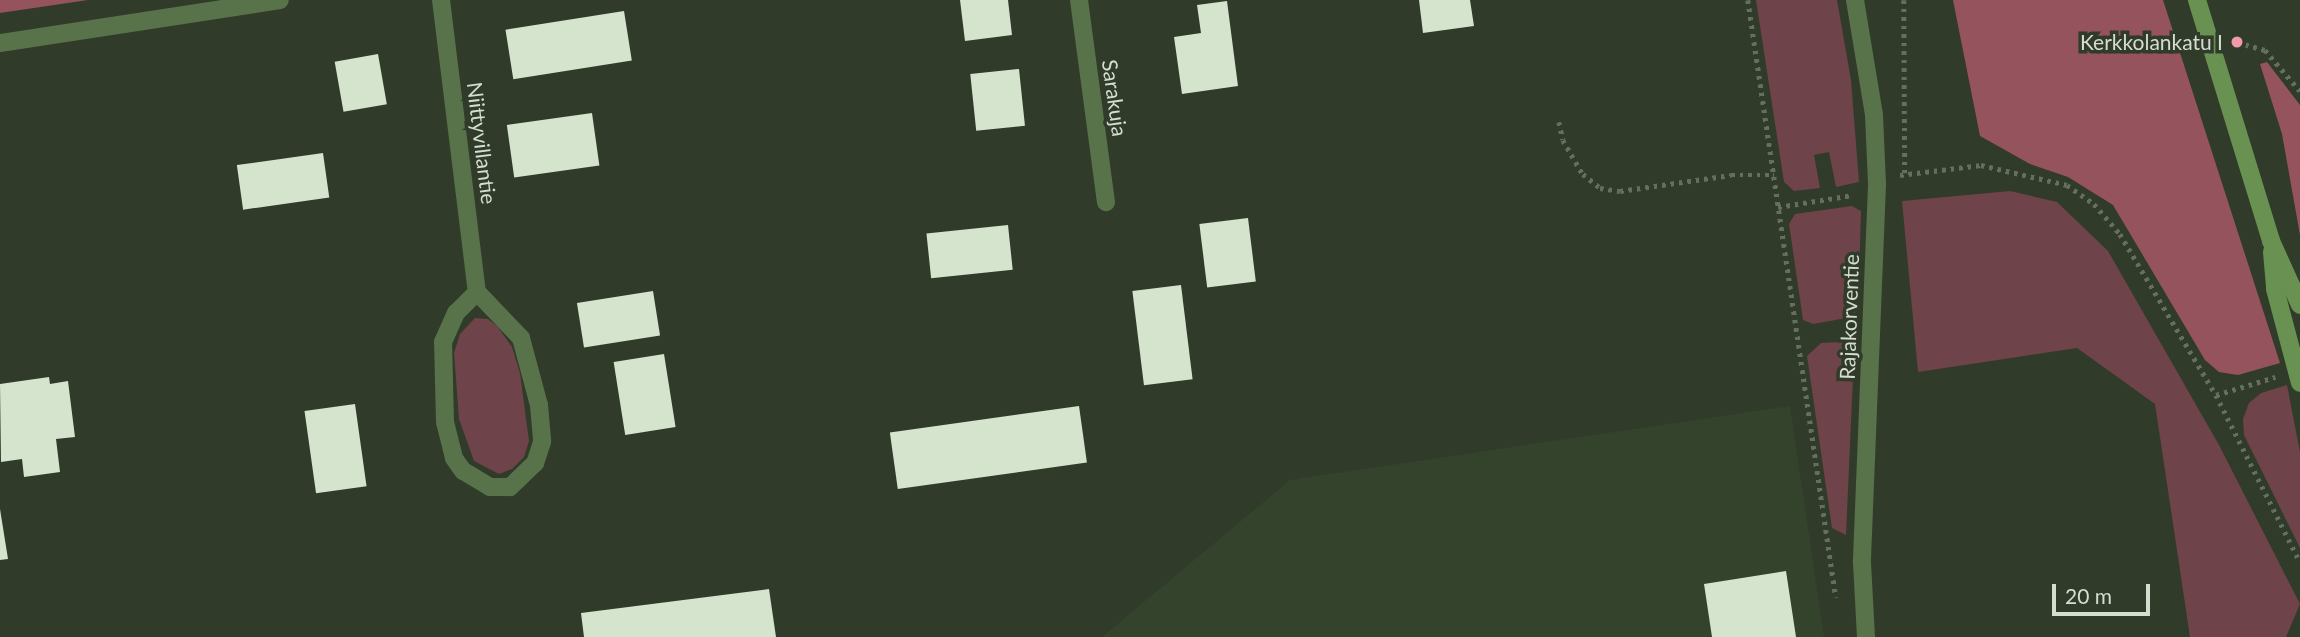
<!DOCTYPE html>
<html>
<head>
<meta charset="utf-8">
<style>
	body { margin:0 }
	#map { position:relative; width:2300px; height:637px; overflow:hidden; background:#303b2a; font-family:Lato,sans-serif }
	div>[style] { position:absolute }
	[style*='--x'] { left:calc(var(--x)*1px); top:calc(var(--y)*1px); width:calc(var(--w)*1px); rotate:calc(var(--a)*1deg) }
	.built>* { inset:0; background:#34442c }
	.green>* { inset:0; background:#6e434a }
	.forest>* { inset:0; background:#95535e }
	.building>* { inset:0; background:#d5e4cd; transform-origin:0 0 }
	.path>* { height:4.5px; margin-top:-2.25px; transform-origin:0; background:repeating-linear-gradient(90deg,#656f60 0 3.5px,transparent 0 8.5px) }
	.minor>* { height:18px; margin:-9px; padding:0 9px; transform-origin:9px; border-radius:9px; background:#58724a }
	.secondary>* { height:18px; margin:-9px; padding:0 9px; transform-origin:9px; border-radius:9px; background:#699252 }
	.dots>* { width:19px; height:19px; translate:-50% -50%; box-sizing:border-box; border:4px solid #303b2a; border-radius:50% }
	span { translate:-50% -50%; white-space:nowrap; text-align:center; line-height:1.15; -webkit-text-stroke:7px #303b2a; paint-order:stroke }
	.poi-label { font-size:21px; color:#d5ddd1 }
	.right { translate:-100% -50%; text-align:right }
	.street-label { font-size:21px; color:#d5ddd1 }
	.scale { position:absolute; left:2052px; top:584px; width:98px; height:32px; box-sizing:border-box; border:4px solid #d5ddd1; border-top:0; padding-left:9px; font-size:21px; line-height:24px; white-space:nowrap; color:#d5ddd1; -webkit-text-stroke:5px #303b2a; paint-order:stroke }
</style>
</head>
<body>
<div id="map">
	<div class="built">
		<i style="clip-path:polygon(1790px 406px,1824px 637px,1102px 637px,1290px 480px)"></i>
	</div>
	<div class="green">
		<i style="clip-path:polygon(1756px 0,1837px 0,1851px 80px,1859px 182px,1836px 187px,1829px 152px,1814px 155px,1820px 188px,1794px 191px,1784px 182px)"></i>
		<i style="clip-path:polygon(2010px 191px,2057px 202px,2108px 251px,2219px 445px,2300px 604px,2286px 637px,2190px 637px,2155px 404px,2077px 348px,1918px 372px,1902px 201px)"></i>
		<i style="clip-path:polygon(1852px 206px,1861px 211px,1858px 309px,1852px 317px,1813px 324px,1803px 320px,1789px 224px,1795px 214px)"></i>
		<i style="clip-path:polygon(475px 318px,488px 319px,497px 326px,512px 347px,520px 373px,529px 441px,524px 457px,512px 469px,499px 474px,474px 461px,459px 419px,454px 353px,460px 334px)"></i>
		<i style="clip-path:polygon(1838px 342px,1846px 343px,1854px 355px,1846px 535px,1832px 528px,1807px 356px,1821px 343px)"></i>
		<i style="clip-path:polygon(2287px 385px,2300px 452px,2300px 548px,2244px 435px,2243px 419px,2249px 403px,2261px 393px)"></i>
	</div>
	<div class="forest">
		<i style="clip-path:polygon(0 0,88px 0,0 13px)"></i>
		<i style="clip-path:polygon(1953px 0,2163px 0,2280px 363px,2238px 375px,2219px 372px,2205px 360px,2113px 205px,2068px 177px,2030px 164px,1980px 136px)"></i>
		<i style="clip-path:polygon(2267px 62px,2300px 105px,2300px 235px,2282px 134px,2260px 64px)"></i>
	</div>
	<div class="building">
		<i style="clip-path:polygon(960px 0,1008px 0,1012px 35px,965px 41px)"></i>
		<i style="clip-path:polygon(1419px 0,1470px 0,1474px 26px,1423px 33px)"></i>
		<i style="clip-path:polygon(1227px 1px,1238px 86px,1182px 94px,1174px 37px,1201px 33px,1197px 5px)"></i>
		<i style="left:624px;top:11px;width:50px;height:120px;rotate:81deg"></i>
		<i style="left:378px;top:54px;width:51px;height:44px;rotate:80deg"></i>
		<i style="left:1019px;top:69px;width:57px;height:49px;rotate:84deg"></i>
		<i style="left:592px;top:113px;width:53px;height:86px;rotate:82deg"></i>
		<i style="left:323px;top:153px;width:45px;height:87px;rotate:82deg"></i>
		<i style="left:1248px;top:218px;width:64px;height:49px;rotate:83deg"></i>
		<i style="left:1008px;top:225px;width:45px;height:82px;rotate:84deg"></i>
		<i style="left:1181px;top:285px;width:95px;height:49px;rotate:83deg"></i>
		<i style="left:653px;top:291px;width:45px;height:77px;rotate:81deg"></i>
		<i style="left:664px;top:354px;width:74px;height:51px;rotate:81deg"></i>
		<i style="clip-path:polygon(49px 377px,50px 384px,68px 381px,75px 437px,56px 439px,60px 472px,24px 477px,22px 459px,1px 462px,0 384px)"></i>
		<i style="left:355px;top:404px;width:83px;height:51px;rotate:82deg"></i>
		<i style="left:1079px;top:406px;width:57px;height:191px;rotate:82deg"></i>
		<i style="clip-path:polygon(0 509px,8px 559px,0 560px)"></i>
		<i style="clip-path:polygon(1786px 571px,1796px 637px,1712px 637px,1704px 584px)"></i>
		<i style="clip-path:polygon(769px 589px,776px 637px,584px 637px,581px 613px)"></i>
	</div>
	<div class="path">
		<i style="--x:1748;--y:0;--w:604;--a:81.63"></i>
		<i style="--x:1904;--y:0;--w:173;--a:89.7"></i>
		<i style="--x:2237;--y:42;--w:29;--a:16"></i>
		<i style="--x:2265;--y:50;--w:54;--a:49.5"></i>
		<i style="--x:1559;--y:122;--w:18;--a:77"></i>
		<i style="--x:1563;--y:140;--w:39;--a:60"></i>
		<i style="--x:1583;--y:174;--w:22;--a:39"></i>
		<i style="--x:1600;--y:188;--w:20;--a:9"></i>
		<i style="--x:1620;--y:191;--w:112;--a:-8.2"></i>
		<i style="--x:1731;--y:175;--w:43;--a:0"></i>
		<i style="--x:1900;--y:175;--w:82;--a:-7"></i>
		<i style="--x:1981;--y:165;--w:88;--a:13.1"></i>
		<i style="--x:2067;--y:185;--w:33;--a:35"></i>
		<i style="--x:2094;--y:204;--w:40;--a:49"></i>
		<i style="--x:2120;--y:234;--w:187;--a:59.2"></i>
		<i style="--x:2216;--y:395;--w:187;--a:63.3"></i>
		<i style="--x:1778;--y:207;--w:76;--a:-9.1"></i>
		<i style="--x:2216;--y:395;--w:62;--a:-17"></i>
	</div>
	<div class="minor">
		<i style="--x:441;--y:0;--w:294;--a:83"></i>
		<i style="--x:477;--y:292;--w:64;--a:46.3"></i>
		<i style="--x:521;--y:338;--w:69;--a:75"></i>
		<i style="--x:539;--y:405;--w:37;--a:85"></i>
		<i style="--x:542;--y:442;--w:22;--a:108"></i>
		<i style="--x:535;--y:463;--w:35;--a:136"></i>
		<i style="--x:510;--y:487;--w:20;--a:180"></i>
		<i style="--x:490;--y:487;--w:31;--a:-149"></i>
		<i style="--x:463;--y:471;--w:16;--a:-125"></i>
		<i style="--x:454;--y:458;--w:37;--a:-104"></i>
		<i style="--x:445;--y:422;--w:80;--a:-91.4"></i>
		<i style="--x:443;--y:342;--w:32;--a:-66"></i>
		<i style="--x:456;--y:313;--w:30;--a:-45"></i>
		<i style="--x:1079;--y:0;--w:204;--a:82.4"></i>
		<i style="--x:1855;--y:0;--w:117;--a:80.6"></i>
		<i style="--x:1874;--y:115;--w:70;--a:87.5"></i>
		<i style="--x:1877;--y:185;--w:378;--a:92.3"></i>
		<i style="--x:1862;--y:563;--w:74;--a:86.9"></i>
		<i style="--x:0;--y:43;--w:283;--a:-8.7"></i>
	</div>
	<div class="secondary">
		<i style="--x:2197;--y:0;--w:252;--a:72.9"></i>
		<i style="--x:2271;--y:241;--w:70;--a:65.6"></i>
		<i style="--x:2272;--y:252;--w:37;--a:85"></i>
		<i style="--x:2275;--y:289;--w:97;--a:75.1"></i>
	</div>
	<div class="dots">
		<i style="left:2237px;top:42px;background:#f39aa8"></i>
	</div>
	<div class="poi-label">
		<span class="right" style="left:2223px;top:42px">Kerkkolankatu I</span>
	</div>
	<div class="street-label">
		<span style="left:1115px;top:98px;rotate:82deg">Sarakuja</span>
		<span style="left:482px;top:143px;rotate:83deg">Niittyvillantie</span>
		<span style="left:1849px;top:317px;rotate:-88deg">Rajakorventie</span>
	</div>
	<div class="scale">20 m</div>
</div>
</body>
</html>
